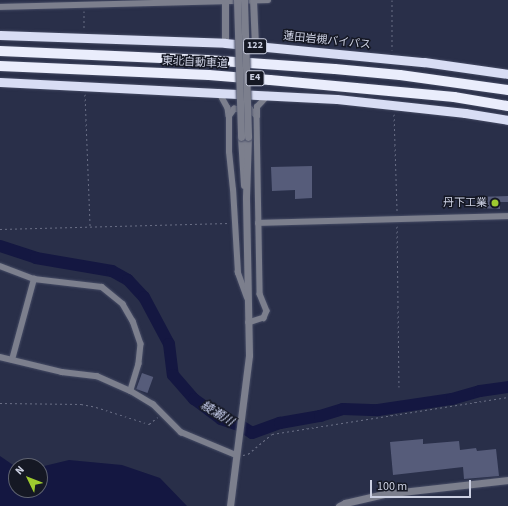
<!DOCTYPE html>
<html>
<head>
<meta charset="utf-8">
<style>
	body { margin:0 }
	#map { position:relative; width:508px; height:506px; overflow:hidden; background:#292f49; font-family:"Source Sans 3","Noto Sans JP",sans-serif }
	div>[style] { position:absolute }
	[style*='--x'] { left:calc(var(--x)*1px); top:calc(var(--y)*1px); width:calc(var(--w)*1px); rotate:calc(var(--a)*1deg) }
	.water>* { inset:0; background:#141741 }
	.river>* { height:12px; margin:-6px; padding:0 6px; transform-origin:6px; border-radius:6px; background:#141741 }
	.building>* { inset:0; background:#565c7a; transform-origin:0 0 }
	.path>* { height:1px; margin-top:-0.5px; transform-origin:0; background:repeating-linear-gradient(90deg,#696e85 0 2px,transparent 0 5px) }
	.roads { filter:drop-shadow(0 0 1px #464c65) drop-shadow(0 0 1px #464c65) }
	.minor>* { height:5.5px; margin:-2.75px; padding:0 2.75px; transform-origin:2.75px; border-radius:2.75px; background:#7c7f8d }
	.tertiary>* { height:7px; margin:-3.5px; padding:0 3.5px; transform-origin:3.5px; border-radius:3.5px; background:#7c7f8d }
	.trunk>* { height:9px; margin:-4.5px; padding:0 4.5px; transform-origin:4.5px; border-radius:4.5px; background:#d8ddf4 }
	.motorway>* { height:10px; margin:-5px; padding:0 5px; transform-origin:5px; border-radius:5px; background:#eaedfc }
	.bridges { filter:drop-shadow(0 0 1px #464c65) drop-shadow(0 0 1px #464c65) }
	.tertiary-bridge>* { height:7px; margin:-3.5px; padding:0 3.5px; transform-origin:3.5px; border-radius:3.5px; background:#7c7f8d }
	.dots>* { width:11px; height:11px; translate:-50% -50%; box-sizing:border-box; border:2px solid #151824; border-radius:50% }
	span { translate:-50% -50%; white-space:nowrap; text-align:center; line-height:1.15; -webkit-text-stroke:3px #151824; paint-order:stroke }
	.shield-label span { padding:1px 3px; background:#151824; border:1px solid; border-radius:3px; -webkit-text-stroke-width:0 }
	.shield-label { font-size:10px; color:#ccd0e2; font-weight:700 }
	.street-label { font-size:11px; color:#ccd0e2 }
	.poi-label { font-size:11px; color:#ccd0e2 }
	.right { translate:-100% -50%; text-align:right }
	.water-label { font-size:12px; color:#d0d7f6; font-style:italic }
	.north { position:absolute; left:8px; top:458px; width:40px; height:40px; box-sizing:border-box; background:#151824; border:1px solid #5e6270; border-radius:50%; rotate:313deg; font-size:11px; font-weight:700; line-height:16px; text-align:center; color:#ccd0e2 }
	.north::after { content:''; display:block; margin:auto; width:14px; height:18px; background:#9eca2f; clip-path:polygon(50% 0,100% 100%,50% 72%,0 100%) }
	.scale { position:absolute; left:370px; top:480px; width:101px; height:18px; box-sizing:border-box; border:2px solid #ccd0e2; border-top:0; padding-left:5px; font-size:12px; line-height:14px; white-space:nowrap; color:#ccd0e2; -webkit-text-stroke:3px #151824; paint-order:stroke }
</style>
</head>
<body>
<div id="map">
	<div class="water">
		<i style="clip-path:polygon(0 456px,16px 467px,16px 490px,40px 490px,40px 467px,69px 460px,122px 465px,160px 478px,187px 506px,0 506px)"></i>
	</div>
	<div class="river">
		<i style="--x:0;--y:246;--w:38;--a:18"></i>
		<i style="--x:36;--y:258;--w:77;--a:9.7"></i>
		<i style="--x:112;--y:271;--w:18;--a:29"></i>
		<i style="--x:128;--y:280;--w:23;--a:47"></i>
		<i style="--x:144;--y:297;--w:53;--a:62"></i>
		<i style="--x:169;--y:344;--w:31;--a:83"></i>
		<i style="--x:173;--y:375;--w:32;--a:49"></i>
		<i style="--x:194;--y:399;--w:19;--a:36"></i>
		<i style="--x:209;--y:410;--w:15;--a:37"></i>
		<i style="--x:221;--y:419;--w:21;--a:19"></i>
		<i style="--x:241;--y:426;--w:13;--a:32"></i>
		<i style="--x:252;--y:433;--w:30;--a:-20"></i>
		<i style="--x:280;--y:423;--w:41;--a:-9.9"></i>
		<i style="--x:320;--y:416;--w:24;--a:-17"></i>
		<i style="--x:343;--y:409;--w:35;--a:2"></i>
		<i style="--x:378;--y:410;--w:75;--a:-8.5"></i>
		<i style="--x:452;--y:399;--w:29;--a:-16"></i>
		<i style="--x:480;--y:391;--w:28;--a:-8"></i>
	</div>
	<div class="building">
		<i style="clip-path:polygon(312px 166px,312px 198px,295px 199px,295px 190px,272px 191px,271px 167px)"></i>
		<i style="clip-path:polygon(508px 196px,508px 202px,500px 202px,500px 209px,478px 208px,477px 197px)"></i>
		<i style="left:142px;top:373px;width:12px;height:17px;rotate:20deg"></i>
		<i style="clip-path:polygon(423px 439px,423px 444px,459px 441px,460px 450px,476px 448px,477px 451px,496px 449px,499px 476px,464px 479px,463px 467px,393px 475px,390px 442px)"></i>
	</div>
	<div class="path">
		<i style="--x:392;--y:0;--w:50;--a:90"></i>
		<i style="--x:84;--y:11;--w:18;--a:90"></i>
		<i style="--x:85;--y:94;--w:132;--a:87.8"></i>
		<i style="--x:394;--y:114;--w:98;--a:88.2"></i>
		<i style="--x:397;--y:226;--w:161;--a:89.3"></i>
		<i style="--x:0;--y:229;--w:229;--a:-1.5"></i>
		<i style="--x:0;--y:403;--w:81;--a:0.7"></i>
		<i style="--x:81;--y:404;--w:15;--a:11"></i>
		<i style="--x:96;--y:407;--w:56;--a:17.8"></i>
		<i style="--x:149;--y:424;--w:11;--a:-38"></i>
		<i style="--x:243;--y:455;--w:5;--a:-11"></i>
		<i style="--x:248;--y:454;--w:31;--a:-40"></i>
		<i style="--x:272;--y:434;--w:239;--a:-8.9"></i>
	</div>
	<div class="roads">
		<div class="minor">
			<i style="--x:0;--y:7;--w:268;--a:-1.5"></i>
			<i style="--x:219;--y:92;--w:18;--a:61"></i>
			<i style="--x:228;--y:108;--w:8;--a:83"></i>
			<i style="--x:257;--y:116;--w:9;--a:-90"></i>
			<i style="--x:257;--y:107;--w:16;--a:-47"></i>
			<i style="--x:258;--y:223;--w:250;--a:-1.6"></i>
			<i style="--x:0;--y:266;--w:36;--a:21"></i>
			<i style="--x:34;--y:279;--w:68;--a:6.7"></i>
			<i style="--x:102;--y:287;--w:27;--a:39"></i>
			<i style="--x:123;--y:304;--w:20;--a:60"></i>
			<i style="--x:133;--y:321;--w:24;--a:71"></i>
			<i style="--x:141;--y:344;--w:20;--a:96"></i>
			<i style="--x:139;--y:364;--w:28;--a:107"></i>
			<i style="--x:247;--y:298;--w:27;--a:-110"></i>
			<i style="--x:238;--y:273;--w:83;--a:-93.4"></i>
			<i style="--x:233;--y:190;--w:38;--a:-96"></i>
			<i style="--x:229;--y:152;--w:36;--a:-90"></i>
			<i style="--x:229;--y:116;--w:9;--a:-54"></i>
			<i style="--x:234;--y:109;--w:16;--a:0"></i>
			<i style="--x:250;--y:109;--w:10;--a:45"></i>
			<i style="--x:257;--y:116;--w:178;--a:89"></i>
			<i style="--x:260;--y:294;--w:18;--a:68"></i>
			<i style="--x:267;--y:311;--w:8;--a:113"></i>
			<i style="--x:264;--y:318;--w:16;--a:162"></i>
			<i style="--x:0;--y:357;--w:64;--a:13.6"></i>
			<i style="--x:62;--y:372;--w:35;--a:7"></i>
			<i style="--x:97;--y:376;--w:37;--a:24"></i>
			<i style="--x:131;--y:391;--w:26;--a:31"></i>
			<i style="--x:153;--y:404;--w:40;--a:45"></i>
			<i style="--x:181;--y:432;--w:60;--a:22.7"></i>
			<i style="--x:12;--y:360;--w:84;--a:-74.8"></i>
		</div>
		<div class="tertiary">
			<i style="--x:225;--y:0;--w:43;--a:90"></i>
			<i style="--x:253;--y:0;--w:46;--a:87.5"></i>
			<i style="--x:241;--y:137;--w:48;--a:86.4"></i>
			<i style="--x:230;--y:506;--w:152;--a:-82.8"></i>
			<i style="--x:249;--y:355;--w:158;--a:-91.1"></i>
			<i style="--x:246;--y:197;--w:60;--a:-88.1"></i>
			<i style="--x:339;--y:506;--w:7;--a:-27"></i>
			<i style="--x:345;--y:503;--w:40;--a:-13"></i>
			<i style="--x:384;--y:494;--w:125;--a:-6.4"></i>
		</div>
		<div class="trunk">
			<i style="--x:0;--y:35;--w:225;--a:2"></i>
			<i style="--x:225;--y:43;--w:200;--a:5.5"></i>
			<i style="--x:424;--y:62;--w:85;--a:8.1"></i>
			<i style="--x:0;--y:82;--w:337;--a:2.9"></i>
			<i style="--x:337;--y:99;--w:129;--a:6.2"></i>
			<i style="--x:465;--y:113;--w:44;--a:9.2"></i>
		</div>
		<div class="motorway">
			<i style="--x:0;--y:51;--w:207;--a:2.5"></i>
			<i style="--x:207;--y:60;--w:128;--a:4"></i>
			<i style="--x:335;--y:69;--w:65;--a:5.3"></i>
			<i style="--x:400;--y:75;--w:109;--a:7.9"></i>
			<i style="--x:0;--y:66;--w:209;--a:2.5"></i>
			<i style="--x:209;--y:75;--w:61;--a:4.7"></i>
			<i style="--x:270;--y:80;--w:185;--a:5.3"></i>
			<i style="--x:454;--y:97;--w:55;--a:9.5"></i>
		</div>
	</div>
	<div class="bridges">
		<div class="tertiary-bridge">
			<i style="--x:237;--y:0;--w:137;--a:88.3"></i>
			<i style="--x:244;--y:0;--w:137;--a:88.3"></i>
		</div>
	</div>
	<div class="dots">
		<i style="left:495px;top:203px;background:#9eca2f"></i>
	</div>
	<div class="shield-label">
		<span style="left:255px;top:46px">122</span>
		<span style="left:255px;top:78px">E4</span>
	</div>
	<div class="street-label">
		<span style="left:327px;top:41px;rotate:6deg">蓮田岩槻バイパス</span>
		<span style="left:195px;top:63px;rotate:3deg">東北自動車道</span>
	</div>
	<div class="poi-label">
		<span class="right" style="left:487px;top:203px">丹下工業</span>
	</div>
	<div class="water-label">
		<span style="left:217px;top:414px;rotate:32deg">綾瀬川</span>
	</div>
	<div class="north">N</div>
	<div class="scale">100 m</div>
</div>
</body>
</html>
